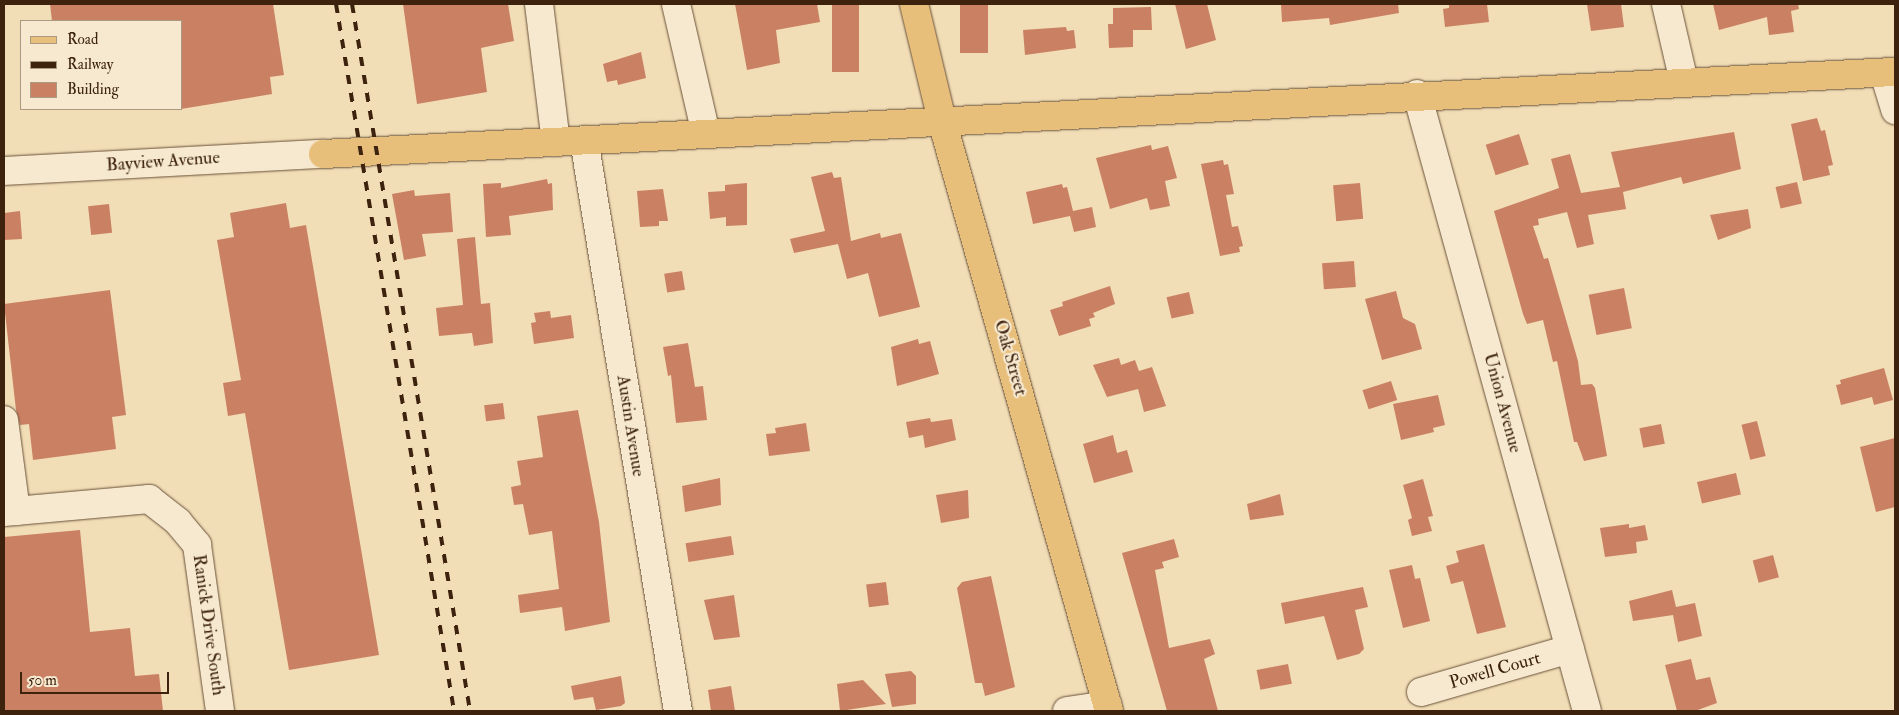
<!DOCTYPE html>
<html>
<head>
<meta charset="utf-8">
<style>
	body { margin:0 }
	#map { position:relative; width:1899px; height:715px; overflow:hidden; background:#f1ddb6; font-family:"IM FELL Double Pica",serif }
	div>[style] { position:absolute }
	[style*='--x'] { left:calc(var(--x)*1px); top:calc(var(--y)*1px); width:calc(var(--w)*1px); rotate:calc(var(--a)*1deg) }
	.building>* { inset:0; background:#ca8063; transform-origin:0 0 }
	.roads { filter:drop-shadow(0 0 1px #6a5138) drop-shadow(0 0 1px #6a5138) }
	.minor>* { height:28px; margin:-14px; padding:0 14px; transform-origin:14px; border-radius:14px; background:#f6e9d0 }
	.major>* { height:28px; margin:-14px; padding:0 14px; transform-origin:14px; border-radius:14px; background:#e8be7b }
	.rail>* { height:4px; margin-top:-2px; transform-origin:0; background:repeating-linear-gradient(90deg,#3d220e 0 9px,transparent 0 18px) }
	span { translate:-50% -50%; white-space:nowrap; text-align:center; line-height:1.15; -webkit-text-stroke:4.5px #f6e9d0; paint-order:stroke }
	.street-label { font-size:18px; color:#3d220e }
	.frame { position:absolute; inset:0; border:5px solid #3d220e; pointer-events:none }
	.legend { position:absolute; left:20px; top:20px; width:162px; height:90px; box-sizing:border-box; background:#f6e9d0; border:1px solid #ac9982; margin:0; padding:6px 9px; list-style:none; font-size:15px; color:#3d220e }
	.legend li { display:flex; align-items:center; gap:10px; height:25px }
	.legend b { width:25px; border:1px solid #ac9982 }
	.scale { position:absolute; left:20px; top:672px; width:149px; height:22px; box-sizing:border-box; border:2px solid #3d220e; border-top:0; padding-left:6px; font-size:15px; line-height:18px; white-space:nowrap; color:#3d220e; -webkit-text-stroke:4px #f6e9d0; paint-order:stroke }
</style>
</head>
<body>
<div id="map">
	<div class="building">
		<i style="clip-path:polygon(50px 4px,273px 4px,284px 75px,270px 77px,272px 94px,181px 109px,181px 21px,52px 21px)"></i>
		<i style="clip-path:polygon(403px 4px,508px 4px,514px 41px,481px 48px,487px 92px,417px 104px)"></i>
		<i style="clip-path:polygon(735px 4px,817px 4px,820px 22px,776px 30px,780px 63px,747px 70px)"></i>
		<i style="left:832px;top:4px;width:27px;height:68px"></i>
		<i style="left:960px;top:4px;width:28px;height:49px"></i>
		<i style="clip-path:polygon(1175px 4px,1207px 4px,1216px 40px,1186px 49px)"></i>
		<i style="clip-path:polygon(1281px 4px,1398px 4px,1399px 13px,1330px 25px,1329px 18px,1282px 22px)"></i>
		<i style="clip-path:polygon(1449px 4px,1487px 4px,1489px 22px,1445px 27px,1443px 9px,1449px 8px)"></i>
		<i style="clip-path:polygon(1587px 4px,1621px 4px,1624px 27px,1591px 31px)"></i>
		<i style="clip-path:polygon(1713px 4px,1798px 4px,1799px 9px,1791px 11px,1794px 32px,1769px 35px,1767px 17px,1719px 30px)"></i>
		<i style="clip-path:polygon(1151px 7px,1152px 30px,1133px 30px,1133px 47px,1109px 48px,1108px 24px,1113px 24px,1113px 8px)"></i>
		<i style="clip-path:polygon(1066px 27px,1067px 31px,1074px 30px,1076px 48px,1025px 55px,1023px 30px)"></i>
		<i style="clip-path:polygon(641px 52px,646px 78px,618px 85px,617px 80px,607px 82px,603px 64px)"></i>
		<i style="clip-path:polygon(1817px 118px,1821px 131px,1825px 130px,1833px 165px,1828px 166px,1830px 175px,1803px 181px,1791px 124px)"></i>
		<i style="clip-path:polygon(1734px 132px,1741px 169px,1683px 184px,1681px 177px,1623px 192px,1626px 209px,1588px 215px,1594px 244px,1577px 248px,1567px 212px,1538px 219px,1539px 225px,1533px 226px,1544px 259px,1548px 258px,1578px 361px,1581px 385px,1592px 384px,1595px 388px,1607px 456px,1584px 461px,1577px 442px,1574px 442px,1557px 361px,1553px 362px,1543px 320px,1527px 324px,1523px 314px,1494px 211px,1559px 188px,1551px 159px,1570px 154px,1581px 193px,1620px 187px,1611px 152px)"></i>
		<i style="left:1519px;top:134px;width:32px;height:35px;rotate:72deg"></i>
		<i style="clip-path:polygon(1151px 145px,1152px 150px,1168px 146px,1177px 178px,1165px 181px,1170px 206px,1150px 210px,1147px 198px,1110px 209px,1096px 158px)"></i>
		<i style="clip-path:polygon(1223px 160px,1224px 165px,1228px 164px,1234px 194px,1226px 195px,1232px 227px,1238px 226px,1243px 246px,1239px 247px,1240px 252px,1220px 256px,1201px 164px)"></i>
		<i style="clip-path:polygon(832px 172px,834px 178px,841px 177px,851px 241px,880px 233px,881px 238px,901px 233px,920px 307px,879px 317px,868px 273px,847px 279px,838px 244px,794px 253px,790px 239px,825px 231px,811px 177px)"></i>
		<i style="clip-path:polygon(547px 179px,548px 184px,552px 183px,553px 210px,509px 216px,511px 235px,486px 237px,483px 184px,501px 183px,501px 188px)"></i>
		<i style="left:1797px;top:182px;width:22px;height:22px;rotate:77deg"></i>
		<i style="clip-path:polygon(747px 183px,747px 225px,726px 226px,726px 217px,710px 219px,708px 192px,725px 191px,725px 185px)"></i>
		<i style="left:1360px;top:183px;width:36px;height:27px;rotate:85deg"></i>
		<i style="clip-path:polygon(1062px 184px,1063px 188px,1067px 187px,1073px 211px,1092px 207px,1096px 227px,1074px 232px,1070px 216px,1033px 224px,1026px 192px)"></i>
		<i style="clip-path:polygon(663px 189px,668px 221px,659px 221px,659px 226px,640px 227px,637px 191px)"></i>
		<i style="clip-path:polygon(414px 190px,415px 196px,450px 193px,453px 232px,422px 234px,426px 256px,404px 260px,392px 194px)"></i>
		<i style="clip-path:polygon(286px 203px,290px 228px,306px 225px,379px 655px,289px 670px,245px 413px,228px 416px,223px 383px,241px 380px,217px 240px,234px 237px,230px 213px)"></i>
		<i style="left:109px;top:204px;width:29px;height:21px;rotate:84deg"></i>
		<i style="clip-path:polygon(1748px 209px,1751px 228px,1718px 240px,1710px 215px)"></i>
		<i style="clip-path:polygon(20px 211px,22px 239px,4px 240px,4px 213px)"></i>
		<i style="clip-path:polygon(475px 237px,481px 304px,490px 303px,493px 343px,474px 346px,472px 333px,439px 336px,436px 308px,463px 305px,457px 239px)"></i>
		<i style="left:1354px;top:261px;width:26px;height:32px;rotate:86deg"></i>
		<i style="left:682px;top:271px;width:19px;height:18px;rotate:81deg"></i>
		<i style="clip-path:polygon(1110px 286px,1115px 304px,1093px 313px,1095px 317px,1089px 319px,1091px 326px,1059px 336px,1050px 310px,1063px 306px,1062px 302px)"></i>
		<i style="left:1624px;top:288px;width:41px;height:36px;rotate:79deg"></i>
		<i style="clip-path:polygon(110px 290px,126px 415px,112px 417px,116px 449px,33px 460px,29px 424px,20px 425px,16px 410px,4px 304px)"></i>
		<i style="clip-path:polygon(1396px 291px,1403px 318px,1415px 324px,1422px 349px,1382px 360px,1365px 299px)"></i>
		<i style="left:1189px;top:292px;width:22px;height:23px;rotate:77deg"></i>
		<i style="clip-path:polygon(550px 311px,551px 318px,571px 315px,574px 338px,534px 344px,531px 323px,536px 322px,534px 313px)"></i>
		<i style="clip-path:polygon(918px 339px,919px 344px,930px 341px,939px 374px,897px 386px,891px 347px)"></i>
		<i style="clip-path:polygon(688px 343px,695px 387px,703px 386px,707px 420px,676px 423px,671px 375px,668px 376px,663px 347px)"></i>
		<i style="clip-path:polygon(1119px 358px,1121px 365px,1135px 360px,1139px 371px,1152px 367px,1166px 406px,1144px 412px,1138px 389px,1107px 397px,1093px 365px)"></i>
		<i style="clip-path:polygon(1884px 368px,1893px 400px,1874px 405px,1872px 397px,1841px 405px,1836px 385px,1841px 384px,1840px 380px)"></i>
		<i style="left:1391px;top:381px;width:20px;height:30px;rotate:72deg"></i>
		<i style="clip-path:polygon(1438px 395px,1445px 425px,1433px 428px,1434px 432px,1401px 440px,1393px 404px)"></i>
		<i style="left:503px;top:403px;width:16px;height:19px;rotate:83deg"></i>
		<i style="clip-path:polygon(578px 410px,599px 522px,610px 622px,565px 631px,562px 607px,520px 613px,518px 595px,559px 589px,552px 531px,529px 535px,523px 504px,514px 505px,511px 487px,521px 485px,517px 461px,543px 457px,537px 416px)"></i>
		<i style="clip-path:polygon(930px 418px,931px 422px,952px 419px,956px 440px,925px 448px,923px 435px,909px 438px,906px 422px)"></i>
		<i style="left:1757px;top:421px;width:36px;height:16px;rotate:76deg"></i>
		<i style="clip-path:polygon(806px 423px,810px 451px,769px 456px,766px 434px,776px 433px,775px 428px)"></i>
		<i style="left:1661px;top:424px;width:20px;height:22px;rotate:79deg"></i>
		<i style="clip-path:polygon(1113px 435px,1117px 453px,1127px 450px,1133px 472px,1094px 483px,1083px 444px)"></i>
		<i style="clip-path:polygon(1895px 438px,1895px 507px,1876px 512px,1860px 447px)"></i>
		<i style="left:1736px;top:473px;width:22px;height:40px;rotate:77deg"></i>
		<i style="clip-path:polygon(720px 478px,721px 505px,685px 512px,682px 486px)"></i>
		<i style="clip-path:polygon(1423px 479px,1433px 516px,1428px 517px,1432px 531px,1412px 536px,1408px 520px,1412px 518px,1403px 485px)"></i>
		<i style="clip-path:polygon(968px 490px,969px 518px,941px 523px,936px 495px)"></i>
		<i style="clip-path:polygon(1280px 494px,1284px 515px,1250px 520px,1247px 504px)"></i>
		<i style="clip-path:polygon(1629px 524px,1629px 528px,1645px 525px,1648px 540px,1636px 542px,1637px 553px,1605px 557px,1600px 528px)"></i>
		<i style="clip-path:polygon(80px 530px,90px 632px,130px 628px,135px 676px,159px 674px,163px 711px,4px 711px,4px 537px)"></i>
		<i style="left:731px;top:536px;width:19px;height:46px;rotate:81deg"></i>
		<i style="clip-path:polygon(1174px 539px,1179px 557px,1162px 562px,1164px 568px,1155px 570px,1169px 648px,1210px 639px,1215px 654px,1204px 659px,1218px 711px,1167px 711px,1122px 553px)"></i>
		<i style="clip-path:polygon(1484px 544px,1506px 627px,1477px 634px,1463px 581px,1451px 584px,1446px 566px,1459px 562px,1456px 551px)"></i>
		<i style="left:1773px;top:555px;width:23px;height:21px;rotate:75deg"></i>
		<i style="clip-path:polygon(1412px 565px,1415px 579px,1420px 578px,1430px 621px,1403px 628px,1389px 570px)"></i>
		<i style="clip-path:polygon(991px 576px,1015px 687px,985px 696px,982px 683px,975px 683px,957px 588px,962px 582px)"></i>
		<i style="left:886px;top:582px;width:23px;height:20px;rotate:83deg"></i>
		<i style="clip-path:polygon(1363px 587px,1368px 607px,1355px 610px,1364px 649px,1359px 654px,1337px 660px,1324px 616px,1285px 624px,1281px 603px)"></i>
		<i style="clip-path:polygon(1672px 590px,1676px 607px,1695px 603px,1702px 636px,1678px 642px,1673px 615px,1633px 621px,1629px 601px)"></i>
		<i style="clip-path:polygon(734px 595px,740px 637px,714px 640px,704px 600px)"></i>
		<i style="clip-path:polygon(1691px 659px,1696px 680px,1710px 677px,1717px 703px,1695px 711px,1677px 711px,1665px 665px)"></i>
		<i style="left:1288px;top:664px;width:20px;height:32px;rotate:79deg"></i>
		<i style="clip-path:polygon(911px 671px,916px 676px,916px 704px,892px 707px,885px 674px)"></i>
		<i style="clip-path:polygon(621px 676px,625px 703px,621px 706px,596px 710px,593px 697px,574px 700px,571px 686px)"></i>
		<i style="clip-path:polygon(863px 680px,886px 704px,840px 711px,837px 684px)"></i>
		<i style="clip-path:polygon(731px 686px,735px 711px,711px 711px,708px 690px)"></i>
	</div>
	<div class="roads">
		<div class="minor">
			<i style="--x:539;--y:4;--w:139;--a:83"></i>
			<i style="--x:676;--y:4;--w:133;--a:77"></i>
			<i style="--x:1666;--y:4;--w:80;--a:77"></i>
			<i style="--x:1884;--y:73;--w:39;--a:73"></i>
			<i style="--x:1417;--y:94;--w:640;--a:74.6"></i>
			<i style="--x:584;--y:140;--w:579;--a:80.65"></i>
			<i style="--x:4;--y:171;--w:319;--a:-3.1"></i>
			<i style="--x:4;--y:420;--w:92;--a:82.5"></i>
			<i style="--x:4;--y:512;--w:146;--a:-5.1"></i>
			<i style="--x:149;--y:499;--w:37;--a:38"></i>
			<i style="--x:178;--y:522;--w:30;--a:50"></i>
			<i style="--x:197;--y:545;--w:168;--a:82.1"></i>
			<i style="--x:1421;--y:692;--w:155;--a:-16.1"></i>
			<i style="--x:1067;--y:711;--w:41;--a:-8.3"></i>
		</div>
		<div class="major">
			<i style="--x:914;--y:4;--w:120;--a:76.5"></i>
			<i style="--x:942;--y:121;--w:613;--a:74.2"></i>
			<i style="--x:323;--y:154;--w:1574;--a:-2.99"></i>
		</div>
	</div>
	<div class="rail">
		<i style="--x:336;--y:4;--w:717;--a:80.52"></i>
		<i style="--x:352;--y:4;--w:717;--a:80.52"></i>
	</div>
	<div class="street-label">
		<span style="left:163px;top:162px;rotate:-4deg">Bayview Avenue</span>
		<span style="left:1010px;top:358px;rotate:74deg">Oak Street</span>
		<span style="left:1502px;top:403px;rotate:75deg">Union Avenue</span>
		<span style="left:630px;top:426px;rotate:81deg">Austin Avenue</span>
		<span style="left:208px;top:625px;rotate:82deg">Ranick Drive South</span>
		<span style="left:1495px;top:671px;rotate:-16deg">Powell Court</span>
	</div>
	<div class="frame"></div>
	<ul class="legend">
	<li><b style="height:6px;background:#e8be7b"></b>Road</li>
	<li><b style="height:6px;background:#3d220e"></b>Railway</li>
	<li><b style="height:14px;background:#ca8063"></b>Building</li>
	</ul>
	<div class="scale">50 m</div>
</div>
</body>
</html>
